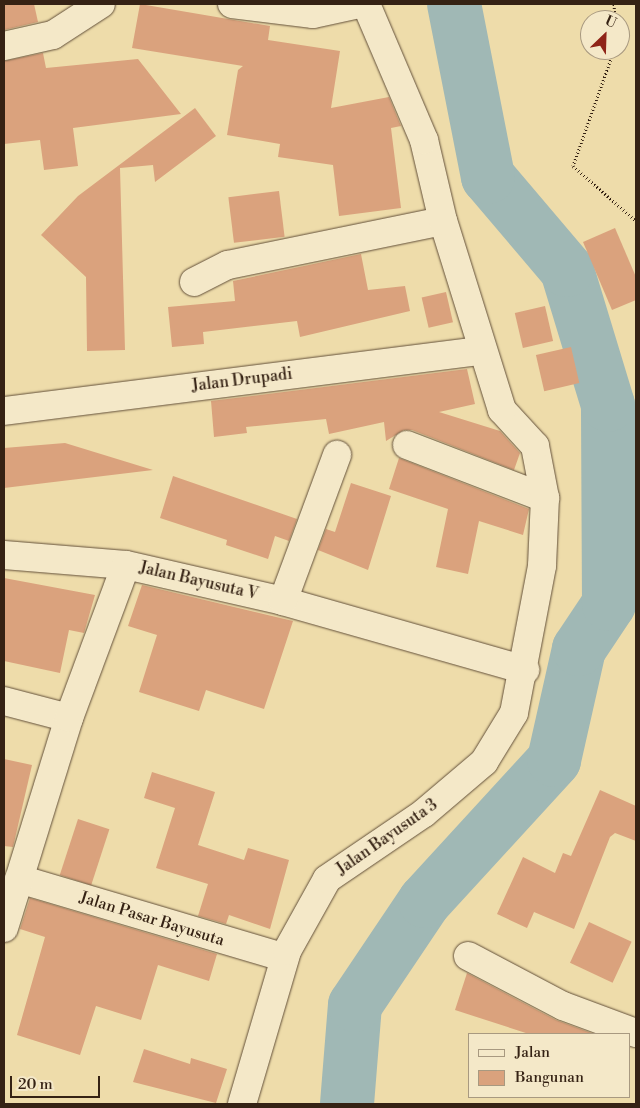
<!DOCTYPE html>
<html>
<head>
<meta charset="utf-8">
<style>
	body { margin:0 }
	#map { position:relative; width:640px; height:1108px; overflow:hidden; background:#eedcaa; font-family:"Libre Bodoni",serif }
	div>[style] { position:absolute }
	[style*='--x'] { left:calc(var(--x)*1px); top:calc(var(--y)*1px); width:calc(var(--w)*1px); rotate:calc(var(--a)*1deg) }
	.river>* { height:54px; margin:-27px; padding:0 27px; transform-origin:27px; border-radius:27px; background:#a0b8b5 }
	.building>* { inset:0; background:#daa27d; transform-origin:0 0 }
	.path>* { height:3px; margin-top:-1.5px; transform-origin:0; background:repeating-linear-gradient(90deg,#352214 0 1px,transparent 0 3.5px) }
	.roads { filter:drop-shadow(0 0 1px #63503a) drop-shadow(0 0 1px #63503a) }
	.street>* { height:28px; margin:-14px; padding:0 14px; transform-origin:14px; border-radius:14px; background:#f4e8c8 }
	span { translate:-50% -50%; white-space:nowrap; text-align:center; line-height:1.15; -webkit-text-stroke:4px #f4e8c8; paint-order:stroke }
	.street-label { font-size:16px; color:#352214 }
	.frame { position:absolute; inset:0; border:5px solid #352214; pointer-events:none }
	.legend { position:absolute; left:468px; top:1033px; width:162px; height:65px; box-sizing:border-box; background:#f4e8c8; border:1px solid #a89980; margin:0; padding:6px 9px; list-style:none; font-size:15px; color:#352214 }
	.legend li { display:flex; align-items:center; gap:10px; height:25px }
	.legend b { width:25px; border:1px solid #a89980 }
	.north { position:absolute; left:580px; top:10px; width:50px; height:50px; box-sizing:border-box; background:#f4e8c8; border:1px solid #a89980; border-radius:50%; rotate:24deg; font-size:14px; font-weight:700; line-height:20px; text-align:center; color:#352214 }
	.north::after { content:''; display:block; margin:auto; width:18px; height:22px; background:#8f2418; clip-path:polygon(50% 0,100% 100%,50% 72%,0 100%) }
	.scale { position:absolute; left:10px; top:1076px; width:90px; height:22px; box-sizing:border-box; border:2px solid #352214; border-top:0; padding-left:6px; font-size:15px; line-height:18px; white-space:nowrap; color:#352214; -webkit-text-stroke:4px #f4e8c8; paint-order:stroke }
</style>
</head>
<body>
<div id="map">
	<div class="river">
		<i style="--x:347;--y:1104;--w:99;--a:-85.4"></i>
		<i style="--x:355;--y:1005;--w:125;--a:-56.1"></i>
		<i style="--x:425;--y:901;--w:191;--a:-47.5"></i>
		<i style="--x:554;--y:760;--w:114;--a:-77.3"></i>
		<i style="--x:579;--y:649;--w:54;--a:-56.3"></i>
		<i style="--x:609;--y:604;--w:199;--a:-90.3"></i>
		<i style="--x:608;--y:405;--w:141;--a:-106.9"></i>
		<i style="--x:567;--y:270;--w:122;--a:-130.3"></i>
		<i style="--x:488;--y:177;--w:176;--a:-101.1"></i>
	</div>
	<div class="building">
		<i style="clip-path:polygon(4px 4px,34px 4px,38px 22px,4px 30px)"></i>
		<i style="clip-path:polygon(140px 4px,270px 26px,268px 40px,340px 51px,331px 108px,389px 97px,401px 126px,391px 128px,401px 208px,339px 216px,333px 165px,278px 157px,280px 144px,227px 135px,238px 70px,243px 66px,132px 48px)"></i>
		<i style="clip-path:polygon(43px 53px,46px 68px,138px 59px,181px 114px,73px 128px,78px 166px,44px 170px,40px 140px,4px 144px,4px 61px)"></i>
		<i style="clip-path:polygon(195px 108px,216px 136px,155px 182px,153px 165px,120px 168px,125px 350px,87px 351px,86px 277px,41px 235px,78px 196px)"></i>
		<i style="left:279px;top:191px;width:46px;height:51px;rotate:83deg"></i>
		<i style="clip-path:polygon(615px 228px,636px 277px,636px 300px,612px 310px,583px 242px)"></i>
		<i style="clip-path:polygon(361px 254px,368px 290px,405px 286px,410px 311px,300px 337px,297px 321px,203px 332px,204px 344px,172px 347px,168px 307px,235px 301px,233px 281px)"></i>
		<i style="left:446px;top:292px;width:31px;height:25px;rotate:77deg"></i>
		<i style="left:545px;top:306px;width:36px;height:31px;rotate:77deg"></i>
		<i style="left:571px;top:347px;width:37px;height:36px;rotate:77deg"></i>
		<i style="clip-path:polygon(467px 369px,475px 404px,439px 412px,500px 431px,520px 453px,514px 470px,412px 430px,404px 430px,386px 441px,384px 422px,329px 434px,326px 419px,246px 427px,247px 433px,214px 437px,211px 401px)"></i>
		<i style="clip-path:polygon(65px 443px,153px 470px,4px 488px,4px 448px)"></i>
		<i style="clip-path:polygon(399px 458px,529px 509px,523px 535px,479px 521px,468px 574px,436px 567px,448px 509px,389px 489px)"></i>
		<i style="clip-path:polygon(173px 476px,297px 519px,289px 541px,275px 536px,268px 559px,226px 545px,227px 540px,160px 518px)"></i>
		<i style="clip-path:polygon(351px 483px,391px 496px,368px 570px,318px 550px,326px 529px,335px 532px)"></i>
		<i style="clip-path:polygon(4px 578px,95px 595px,84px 633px,69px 630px,60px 673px,4px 661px)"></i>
		<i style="clip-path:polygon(142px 585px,293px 621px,264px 709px,206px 690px,199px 711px,139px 692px,157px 635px,128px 626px)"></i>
		<i style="clip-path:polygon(4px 759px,32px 765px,13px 847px,4px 846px)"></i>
		<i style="clip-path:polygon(152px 772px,215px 792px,198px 845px,244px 860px,248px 848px,289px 860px,270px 929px,229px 915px,226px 924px,198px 916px,208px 884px,156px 868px,175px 808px,144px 798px)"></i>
		<i style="clip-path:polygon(600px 790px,636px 806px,636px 841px,615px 833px,610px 837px,574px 929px,534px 912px,527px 928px,497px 914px,523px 857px,555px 873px,563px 853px,571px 856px)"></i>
		<i style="left:78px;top:819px;width:33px;height:59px;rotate:18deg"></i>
		<i style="clip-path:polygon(30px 898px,217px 954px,209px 981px,158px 965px,141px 1020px,96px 1006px,80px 1055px,17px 1035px,45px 937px,20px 929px)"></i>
		<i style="left:589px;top:922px;width:47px;height:45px;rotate:25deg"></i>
		<i style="clip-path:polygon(467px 973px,556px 1020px,594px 1034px,529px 1034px,455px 1010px)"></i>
		<i style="clip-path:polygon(144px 1049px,190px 1064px,191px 1058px,227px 1069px,216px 1103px,133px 1082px)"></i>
	</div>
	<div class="path">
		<i style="--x:614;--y:4;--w:16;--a:86"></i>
		<i style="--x:614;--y:50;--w:123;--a:109.5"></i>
		<i style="--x:573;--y:166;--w:84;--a:41.1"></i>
	</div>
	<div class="roads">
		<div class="street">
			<i style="--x:232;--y:4;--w:82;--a:7"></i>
			<i style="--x:313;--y:14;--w:47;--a:-12.3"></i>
			<i style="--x:4;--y:46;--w:50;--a:-12.7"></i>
			<i style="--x:53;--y:35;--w:57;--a:-32.9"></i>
			<i style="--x:194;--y:282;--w:38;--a:-27"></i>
			<i style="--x:228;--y:265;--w:219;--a:-11.6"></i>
			<i style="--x:4;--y:411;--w:482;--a:-7.2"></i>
			<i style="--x:407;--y:445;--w:148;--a:21"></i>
			<i style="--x:4;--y:555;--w:122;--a:4.7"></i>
			<i style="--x:126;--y:565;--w:161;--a:12.9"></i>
			<i style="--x:283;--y:601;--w:252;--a:15.9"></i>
			<i style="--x:283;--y:601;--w:156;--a:-69.7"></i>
			<i style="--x:4;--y:701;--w:67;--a:14.7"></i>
			<i style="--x:19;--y:879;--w:277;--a:16.5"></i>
			<i style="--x:4;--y:928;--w:220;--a:-72.8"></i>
			<i style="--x:69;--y:718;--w:163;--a:-69.6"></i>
			<i style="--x:468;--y:956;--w:107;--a:27.8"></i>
			<i style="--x:563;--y:1006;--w:78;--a:20.3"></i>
			<i style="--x:242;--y:1104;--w:159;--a:-73.6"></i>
			<i style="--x:287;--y:951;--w:82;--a:-60.9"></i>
			<i style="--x:327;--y:879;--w:117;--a:-34.2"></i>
			<i style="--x:424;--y:813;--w:79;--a:-40.4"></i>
			<i style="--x:484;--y:762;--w:57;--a:-58.5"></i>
			<i style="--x:514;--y:713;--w:150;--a:-79.2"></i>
			<i style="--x:542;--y:566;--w:68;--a:-87.5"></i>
			<i style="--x:545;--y:498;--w:53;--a:-100.9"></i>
			<i style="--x:535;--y:446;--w:49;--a:-132.5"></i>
			<i style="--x:502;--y:410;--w:198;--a:-107.3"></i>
			<i style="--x:443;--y:221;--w:83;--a:-103.2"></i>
			<i style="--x:424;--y:140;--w:148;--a:-113.1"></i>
		</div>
	</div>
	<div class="street-label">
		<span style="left:242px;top:380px;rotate:-7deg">Jalan Drupadi</span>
		<span style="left:199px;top:581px;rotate:13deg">Jalan Bayusuta V</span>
		<span style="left:387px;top:837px;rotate:-35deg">Jalan Bayusuta 3</span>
		<span style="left:152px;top:919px;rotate:17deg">Jalan Pasar Bayusuta</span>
	</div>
	<div class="frame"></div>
	<ul class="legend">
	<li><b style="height:6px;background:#f4e8c8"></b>Jalan</li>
	<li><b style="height:14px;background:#daa27d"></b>Bangunan</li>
	</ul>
	<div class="north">U</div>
	<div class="scale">20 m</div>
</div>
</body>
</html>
